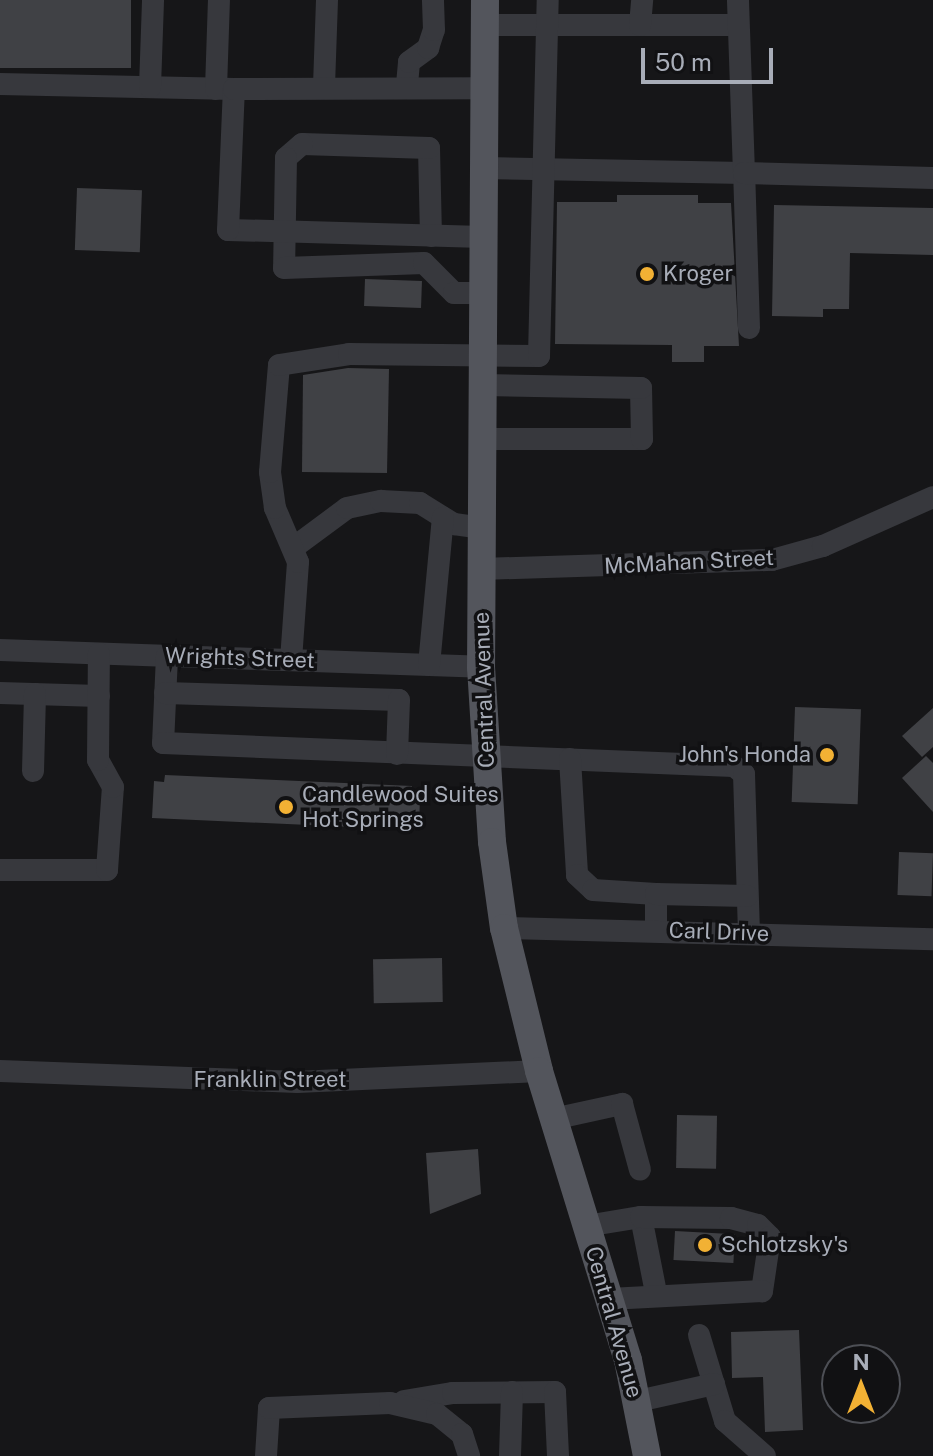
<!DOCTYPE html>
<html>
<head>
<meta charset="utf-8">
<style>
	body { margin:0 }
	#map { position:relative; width:933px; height:1456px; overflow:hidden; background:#161618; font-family:"Public Sans",sans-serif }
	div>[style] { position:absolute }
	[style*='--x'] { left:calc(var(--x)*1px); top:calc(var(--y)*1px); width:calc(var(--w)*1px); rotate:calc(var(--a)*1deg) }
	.building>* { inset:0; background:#404145; transform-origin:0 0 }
	.minor>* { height:22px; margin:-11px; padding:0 11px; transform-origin:11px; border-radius:11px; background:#37383d }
	.major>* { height:28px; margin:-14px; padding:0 14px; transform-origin:14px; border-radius:14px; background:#53555c }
	.dots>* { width:22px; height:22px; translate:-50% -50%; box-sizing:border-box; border:4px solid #111113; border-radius:50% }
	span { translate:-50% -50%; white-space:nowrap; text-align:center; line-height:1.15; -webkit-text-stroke:7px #111113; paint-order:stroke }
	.poi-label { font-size:22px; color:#a8adb8 }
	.left { translate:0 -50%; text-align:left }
	.right { translate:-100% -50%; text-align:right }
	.street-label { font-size:22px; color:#a8adb8 }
	.north { position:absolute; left:821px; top:1344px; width:80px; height:80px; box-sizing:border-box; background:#111113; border:2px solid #4d4f55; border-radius:50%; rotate:0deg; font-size:22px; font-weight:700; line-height:32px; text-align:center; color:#a8adb8 }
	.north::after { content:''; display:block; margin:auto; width:28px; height:36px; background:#f2b134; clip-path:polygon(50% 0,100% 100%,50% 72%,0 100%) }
	.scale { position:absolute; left:641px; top:48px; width:132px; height:36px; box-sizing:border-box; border:4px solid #a8adb8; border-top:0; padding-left:10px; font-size:24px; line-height:28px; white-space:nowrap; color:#a8adb8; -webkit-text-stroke:6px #111113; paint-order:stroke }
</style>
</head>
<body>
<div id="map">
	<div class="building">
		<i style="left:0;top:0;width:131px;height:68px"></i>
		<i style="left:77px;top:188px;width:65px;height:62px;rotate:2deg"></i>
		<i style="clip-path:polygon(617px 195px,698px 195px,698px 203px,731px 203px,739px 346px,704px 346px,704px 362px,672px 362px,672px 345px,555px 344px,557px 202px,617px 202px)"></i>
		<i style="clip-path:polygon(774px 205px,933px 208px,933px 255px,850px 253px,849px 309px,823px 309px,823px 317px,772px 316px)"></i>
		<i style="left:365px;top:279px;width:57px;height:27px;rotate:2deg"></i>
		<i style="clip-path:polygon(348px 368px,389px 369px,387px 473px,302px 472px,303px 375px)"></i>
		<i style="left:795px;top:707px;width:66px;height:95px;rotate:2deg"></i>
		<i style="clip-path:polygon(933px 708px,933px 747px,922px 757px,902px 736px)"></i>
		<i style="clip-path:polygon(926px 756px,933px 763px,933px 812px,902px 778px)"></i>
		<i style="clip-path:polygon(165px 775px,412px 786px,412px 795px,420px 796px,419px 830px,152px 818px,154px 781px,164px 782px)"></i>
		<i style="left:899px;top:852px;width:34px;height:43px;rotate:2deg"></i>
		<i style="left:442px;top:958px;width:44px;height:69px;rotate:89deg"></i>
		<i style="left:677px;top:1115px;width:40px;height:53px;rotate:1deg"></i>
		<i style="clip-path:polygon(478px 1149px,481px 1194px,430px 1214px,426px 1153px)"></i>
		<i style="left:675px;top:1231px;width:60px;height:29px;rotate:3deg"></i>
		<i style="clip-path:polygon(799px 1330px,803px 1430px,765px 1432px,763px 1377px,732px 1378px,731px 1332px)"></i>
	</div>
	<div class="minor">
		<i style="--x:484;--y:25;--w:254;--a:0"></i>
		<i style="--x:640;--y:25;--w:25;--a:-85"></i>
		<i style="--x:0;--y:84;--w:234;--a:1.2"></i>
		<i style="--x:407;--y:85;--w:23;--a:-85"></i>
		<i style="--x:409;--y:62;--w:24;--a:-36"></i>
		<i style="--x:428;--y:48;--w:19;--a:-72"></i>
		<i style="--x:434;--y:30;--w:30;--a:-92"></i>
		<i style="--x:324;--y:86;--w:86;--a:-88"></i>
		<i style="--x:150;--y:87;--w:87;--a:-88"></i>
		<i style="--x:216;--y:89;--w:89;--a:-88.1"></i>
		<i style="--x:483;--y:168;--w:261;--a:1.1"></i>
		<i style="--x:744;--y:173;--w:173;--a:-92"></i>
		<i style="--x:431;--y:236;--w:88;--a:-91.3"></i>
		<i style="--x:429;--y:148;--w:127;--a:-178.2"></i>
		<i style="--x:302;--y:144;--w:21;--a:139"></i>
		<i style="--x:286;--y:158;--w:110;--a:91"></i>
		<i style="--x:284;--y:268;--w:140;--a:-2"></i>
		<i style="--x:424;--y:263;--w:42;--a:45"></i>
		<i style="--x:454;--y:293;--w:28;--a:0"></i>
		<i style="--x:483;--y:237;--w:255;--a:-178.4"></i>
		<i style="--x:228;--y:230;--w:141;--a:-87.6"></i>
		<i style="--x:234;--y:89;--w:250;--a:-0.2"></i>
		<i style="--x:749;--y:328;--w:155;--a:-91.8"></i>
		<i style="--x:744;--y:173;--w:189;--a:1.5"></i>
		<i style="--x:482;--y:439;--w:160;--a:0"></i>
		<i style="--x:642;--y:439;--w:51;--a:-91.1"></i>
		<i style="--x:641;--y:388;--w:159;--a:-178.9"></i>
		<i style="--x:293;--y:548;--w:67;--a:-36.5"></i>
		<i style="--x:347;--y:508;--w:35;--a:-12"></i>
		<i style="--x:381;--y:501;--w:39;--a:3"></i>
		<i style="--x:420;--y:503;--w:40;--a:32"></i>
		<i style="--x:454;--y:524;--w:27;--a:8"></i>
		<i style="--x:481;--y:569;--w:291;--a:-1.8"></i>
		<i style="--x:772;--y:560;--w:53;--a:-15.4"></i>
		<i style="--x:823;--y:546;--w:120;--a:-24"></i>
		<i style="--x:0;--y:650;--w:481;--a:2"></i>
		<i style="--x:167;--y:656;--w:87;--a:92.6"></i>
		<i style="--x:163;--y:743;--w:571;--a:2.31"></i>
		<i style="--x:734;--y:766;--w:13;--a:39"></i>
		<i style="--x:744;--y:774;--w:159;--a:88.2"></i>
		<i style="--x:291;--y:660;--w:98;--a:-85.9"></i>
		<i style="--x:298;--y:562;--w:59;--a:-113.1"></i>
		<i style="--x:275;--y:508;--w:36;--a:-98"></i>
		<i style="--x:270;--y:472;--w:107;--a:-85.2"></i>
		<i style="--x:279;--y:365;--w:71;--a:-8.9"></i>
		<i style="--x:349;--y:354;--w:190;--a:0.6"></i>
		<i style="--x:539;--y:356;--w:356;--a:-88.6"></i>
		<i style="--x:429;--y:665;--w:148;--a:-84.6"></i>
		<i style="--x:0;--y:693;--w:99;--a:1.7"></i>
		<i style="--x:165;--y:693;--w:234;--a:1.7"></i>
		<i style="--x:399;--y:700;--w:54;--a:92.1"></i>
		<i style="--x:570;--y:759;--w:116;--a:86.5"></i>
		<i style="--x:577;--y:875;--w:22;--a:43"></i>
		<i style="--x:593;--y:890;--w:63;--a:3.6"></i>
		<i style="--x:656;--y:894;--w:36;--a:90"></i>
		<i style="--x:33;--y:771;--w:77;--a:-88.5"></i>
		<i style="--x:0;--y:870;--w:107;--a:0"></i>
		<i style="--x:107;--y:870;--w:83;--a:-85.9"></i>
		<i style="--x:113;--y:787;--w:31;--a:-119"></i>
		<i style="--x:98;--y:760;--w:106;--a:-89.5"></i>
		<i style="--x:656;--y:894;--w:91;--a:1.3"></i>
		<i style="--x:504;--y:928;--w:429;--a:1.5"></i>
		<i style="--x:0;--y:1071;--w:297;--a:2.1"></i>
		<i style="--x:297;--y:1082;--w:242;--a:-2.6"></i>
		<i style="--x:553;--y:1119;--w:71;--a:-12.3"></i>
		<i style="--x:622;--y:1104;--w:68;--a:74.7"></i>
		<i style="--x:641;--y:1217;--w:77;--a:78.8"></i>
		<i style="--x:586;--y:1226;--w:56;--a:-9.3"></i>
		<i style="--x:641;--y:1217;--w:90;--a:0.6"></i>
		<i style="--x:731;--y:1218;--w:28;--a:15"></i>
		<i style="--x:758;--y:1225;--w:17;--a:45"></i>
		<i style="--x:770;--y:1237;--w:55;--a:98.4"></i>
		<i style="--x:762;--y:1291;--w:153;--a:177"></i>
		<i style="--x:699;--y:1335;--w:90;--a:73.2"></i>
		<i style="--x:725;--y:1421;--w:53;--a:41.2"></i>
		<i style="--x:404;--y:1401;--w:50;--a:-9.3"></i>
		<i style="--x:453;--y:1393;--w:102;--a:-0.6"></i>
		<i style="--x:555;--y:1392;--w:64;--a:87.3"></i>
		<i style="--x:638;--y:1401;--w:78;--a:-12.6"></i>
		<i style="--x:266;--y:1456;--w:48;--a:-86.4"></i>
		<i style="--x:269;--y:1408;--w:121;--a:-2.4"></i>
		<i style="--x:390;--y:1403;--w:48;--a:13.2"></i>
		<i style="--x:437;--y:1414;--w:32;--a:39"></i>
		<i style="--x:462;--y:1434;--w:23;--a:72"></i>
		<i style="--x:510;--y:1456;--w:64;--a:-88.2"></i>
	</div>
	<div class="major">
		<i style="--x:485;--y:0;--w:667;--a:90.34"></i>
		<i style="--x:481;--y:667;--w:175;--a:86.4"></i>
		<i style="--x:492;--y:842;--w:87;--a:82.1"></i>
		<i style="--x:504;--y:928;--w:147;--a:76.2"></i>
		<i style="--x:539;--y:1071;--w:302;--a:72.9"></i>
		<i style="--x:628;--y:1360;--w:98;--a:78.8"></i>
	</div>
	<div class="dots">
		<i style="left:647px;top:274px;background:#f2b134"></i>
		<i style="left:827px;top:755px;background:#f2b134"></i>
		<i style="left:286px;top:807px;background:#f2b134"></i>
		<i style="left:705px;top:1245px;background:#f2b134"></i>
	</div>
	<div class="poi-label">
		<span class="left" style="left:663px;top:274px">Kroger</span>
		<span class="right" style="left:811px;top:755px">John's Honda</span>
		<span class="left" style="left:302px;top:807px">Candlewood Suites<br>Hot Springs</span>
		<span class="left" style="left:721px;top:1245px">Schlotzsky's</span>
	</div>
	<div class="street-label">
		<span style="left:689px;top:562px;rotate:-3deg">McMahan Street</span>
		<span style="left:240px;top:658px;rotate:2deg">Wrights Street</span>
		<span style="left:484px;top:690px;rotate:-92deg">Central Avenue</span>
		<span style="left:719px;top:932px;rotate:2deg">Carl Drive</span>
		<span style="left:270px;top:1080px">Franklin Street</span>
		<span style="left:614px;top:1322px;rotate:74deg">Central Avenue</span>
	</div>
	<div class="north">N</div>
	<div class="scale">50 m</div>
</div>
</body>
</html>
